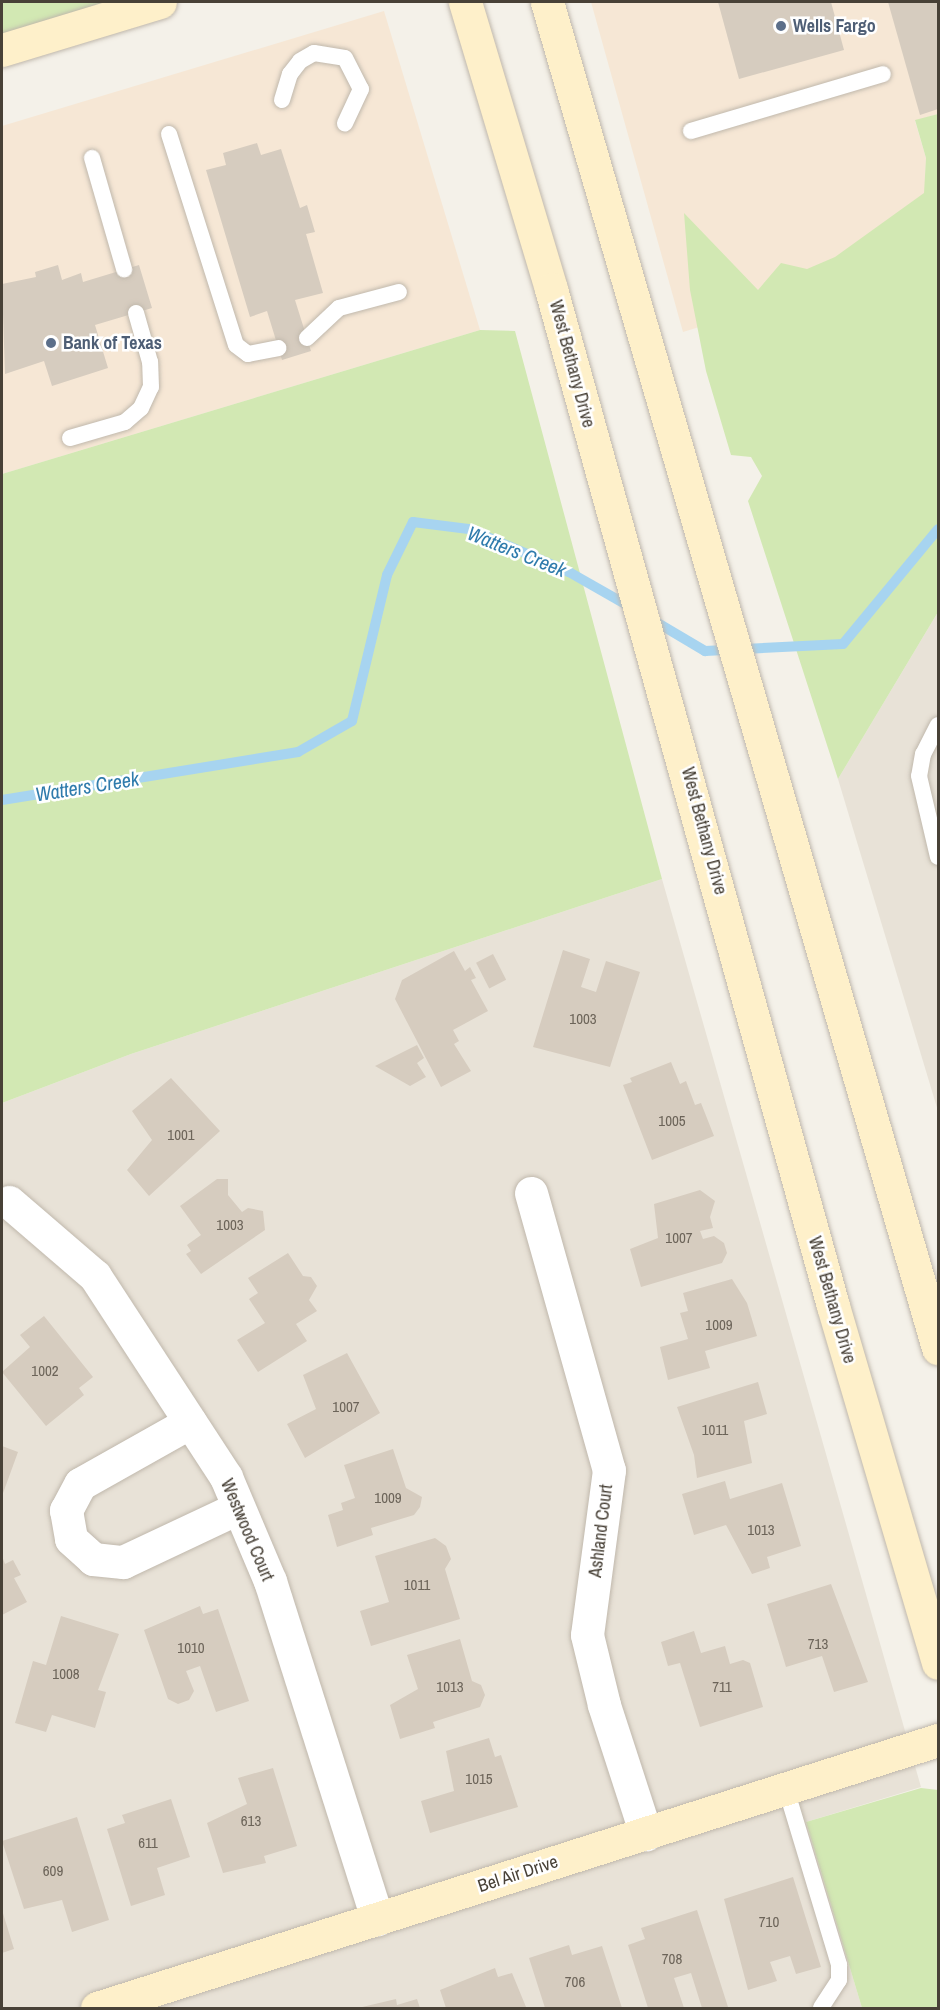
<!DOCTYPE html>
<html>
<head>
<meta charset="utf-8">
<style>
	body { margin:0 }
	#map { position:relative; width:940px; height:2010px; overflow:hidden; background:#f4f1e9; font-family:"Archivo Narrow",sans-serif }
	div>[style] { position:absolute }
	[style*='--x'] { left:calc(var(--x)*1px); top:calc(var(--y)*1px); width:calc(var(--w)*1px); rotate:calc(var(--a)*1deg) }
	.residential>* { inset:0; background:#e8e2d7 }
	.commercial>* { inset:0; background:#f6e7d5 }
	.green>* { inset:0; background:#d2e8b3 }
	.stream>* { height:10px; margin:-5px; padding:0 5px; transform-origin:5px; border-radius:5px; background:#a7d4f0 }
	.building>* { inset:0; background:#d6ccbf; transform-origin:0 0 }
	.roads { filter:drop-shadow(0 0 2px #c0b8ac) drop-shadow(0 0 2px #c0b8ac) }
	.lane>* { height:16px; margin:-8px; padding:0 8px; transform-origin:8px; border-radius:8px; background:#fff }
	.street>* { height:33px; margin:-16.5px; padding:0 16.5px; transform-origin:16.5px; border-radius:16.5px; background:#fff }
	.secondary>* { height:33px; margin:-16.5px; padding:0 16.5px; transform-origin:16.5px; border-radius:16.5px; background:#fef0ca }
	.dots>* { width:16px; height:16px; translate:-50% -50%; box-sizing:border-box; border:3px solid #fff; border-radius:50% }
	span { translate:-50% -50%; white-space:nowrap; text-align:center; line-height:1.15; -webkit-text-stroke:5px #fff; paint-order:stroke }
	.number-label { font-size:15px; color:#6c6459 }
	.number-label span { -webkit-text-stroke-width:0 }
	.service-label { font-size:18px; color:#4e5e75; font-weight:700 }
	.left { translate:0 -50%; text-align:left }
	.street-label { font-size:18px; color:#484137 }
	.water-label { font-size:20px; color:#2f7bac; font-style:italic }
	.frame { position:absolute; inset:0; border:3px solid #484137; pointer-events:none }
</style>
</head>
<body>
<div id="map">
	<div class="residential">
		<i style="clip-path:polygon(938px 612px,938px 1111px,838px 779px)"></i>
		<i style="clip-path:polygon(662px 879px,921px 1787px,806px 1822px,862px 2008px,2px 2008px,2px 1103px,131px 1054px)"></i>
	</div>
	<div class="commercial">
		<i style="clip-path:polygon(591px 2px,938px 2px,938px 114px,915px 121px,926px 158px,925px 193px,852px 280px,683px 332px)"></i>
		<i style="clip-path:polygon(384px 11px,480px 330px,2px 474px,2px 126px)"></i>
	</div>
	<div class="green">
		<i style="clip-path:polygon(2px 2px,105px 2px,2px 38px)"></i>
		<i style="clip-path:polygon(938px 114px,938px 612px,838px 779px,748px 501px,762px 476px,751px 457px,731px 455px,706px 371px,690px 290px,684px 213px,758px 290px,781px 263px,807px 269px,835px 257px,924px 193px,926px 158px,915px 120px)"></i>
		<i style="clip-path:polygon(480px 330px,515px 331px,662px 879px,131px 1054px,2px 1103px,2px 474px)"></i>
		<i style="clip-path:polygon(921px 1788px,938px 1790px,938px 2008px,862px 2008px,806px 1822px)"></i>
	</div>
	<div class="stream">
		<i style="--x:651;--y:619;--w:63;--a:30.7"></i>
		<i style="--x:705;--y:651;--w:138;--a:-2.9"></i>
		<i style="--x:843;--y:644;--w:149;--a:-50.4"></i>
		<i style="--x:2;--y:800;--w:300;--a:-9.2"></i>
		<i style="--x:298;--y:752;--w:62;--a:-29.9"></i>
		<i style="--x:352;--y:721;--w:150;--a:-76.5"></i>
		<i style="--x:387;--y:575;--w:59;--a:-63.9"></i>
		<i style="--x:413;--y:522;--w:56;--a:7.1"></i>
		<i style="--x:469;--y:529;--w:109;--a:23.3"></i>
		<i style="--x:569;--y:572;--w:73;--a:29.7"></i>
	</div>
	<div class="building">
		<i style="clip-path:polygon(718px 2px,831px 2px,844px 50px,739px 79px)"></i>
		<i style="clip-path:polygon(888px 2px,938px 2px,938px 109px,920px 115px)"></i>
		<i style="clip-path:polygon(257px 143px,261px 155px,281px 149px,300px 208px,307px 205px,315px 232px,306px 234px,323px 293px,295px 300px,311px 351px,282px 360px,267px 311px,250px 317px,206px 170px,226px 165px,223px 153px)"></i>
		<i style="clip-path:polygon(58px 265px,62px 280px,81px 273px,83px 282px,139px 265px,152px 308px,95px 325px,108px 368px,52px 386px,44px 361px,5px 374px,2px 284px,36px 277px,35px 272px)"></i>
		<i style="clip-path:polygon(563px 950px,590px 959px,581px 987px,596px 992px,606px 961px,640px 972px,610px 1067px,533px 1047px)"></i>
		<i style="clip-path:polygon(454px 951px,465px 971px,470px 967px,476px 978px,471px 980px,488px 1011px,453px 1030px,459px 1041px,454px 1044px,471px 1071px,441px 1087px,395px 999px,402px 980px)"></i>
		<i style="left:493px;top:954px;width:29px;height:19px;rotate:63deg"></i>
		<i style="clip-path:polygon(417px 1045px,424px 1058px,417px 1063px,426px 1077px,410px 1086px,375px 1066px)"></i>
		<i style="clip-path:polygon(671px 1062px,680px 1084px,686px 1081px,695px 1105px,701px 1103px,714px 1136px,652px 1160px,623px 1085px,632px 1082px,630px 1078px)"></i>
		<i style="clip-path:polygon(171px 1078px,220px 1131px,149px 1196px,127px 1170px,152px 1140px,132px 1111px)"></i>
		<i style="clip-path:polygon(217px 1179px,228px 1179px,228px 1195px,242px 1212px,248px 1208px,263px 1211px,265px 1230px,201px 1274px,186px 1254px,191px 1251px,187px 1245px,201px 1235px,180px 1206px)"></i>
		<i style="clip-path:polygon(700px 1190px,715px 1201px,710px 1217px,713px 1228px,700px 1231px,703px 1239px,714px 1236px,724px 1243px,727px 1253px,722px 1263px,641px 1287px,630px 1249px,658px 1238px,654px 1204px)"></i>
		<i style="clip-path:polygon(288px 1253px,303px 1276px,311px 1277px,317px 1286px,309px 1300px,317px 1311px,296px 1324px,307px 1341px,258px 1372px,237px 1340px,265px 1323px,249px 1299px,258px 1293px,248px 1278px)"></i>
		<i style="clip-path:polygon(732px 1279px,747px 1303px,757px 1336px,705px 1351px,710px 1368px,668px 1380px,660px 1347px,688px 1339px,680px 1313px,688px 1311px,683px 1293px)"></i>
		<i style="clip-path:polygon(44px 1316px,93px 1377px,79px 1388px,84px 1395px,46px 1426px,2px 1372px,30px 1347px,20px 1335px)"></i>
		<i style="clip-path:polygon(347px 1353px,380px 1413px,305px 1458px,287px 1424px,316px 1409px,303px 1375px)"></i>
		<i style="clip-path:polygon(758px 1382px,767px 1414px,744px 1421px,752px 1463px,697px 1478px,694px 1455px,677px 1407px)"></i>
		<i style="clip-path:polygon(2px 1446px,18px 1452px,2px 1496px)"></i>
		<i style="clip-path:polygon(393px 1449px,406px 1488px,422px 1497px,420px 1507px,414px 1515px,371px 1528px,373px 1535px,337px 1547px,328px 1515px,343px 1510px,341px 1503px,355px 1498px,344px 1465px)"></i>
		<i style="clip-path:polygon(725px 1481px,730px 1499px,782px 1483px,801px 1546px,767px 1557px,770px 1568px,752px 1574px,726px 1525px,694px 1535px,682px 1494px)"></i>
		<i style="clip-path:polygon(435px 1538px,446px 1546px,451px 1559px,445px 1569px,460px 1619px,371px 1646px,360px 1611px,389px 1602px,375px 1556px)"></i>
		<i style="clip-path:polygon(2px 1556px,5px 1564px,13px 1560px,21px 1575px,14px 1578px,27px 1602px,2px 1615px)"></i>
		<i style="clip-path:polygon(831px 1584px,868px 1682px,834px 1692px,822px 1656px,786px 1667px,767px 1604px)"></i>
		<i style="clip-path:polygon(200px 1606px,203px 1614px,218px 1609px,249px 1701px,216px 1712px,200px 1666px,186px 1671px,194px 1691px,189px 1700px,178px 1704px,168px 1699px,144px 1630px)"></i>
		<i style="clip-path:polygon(61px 1616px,119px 1634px,98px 1690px,106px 1692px,95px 1728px,52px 1715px,46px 1732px,15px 1723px,33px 1661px,46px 1665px)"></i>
		<i style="clip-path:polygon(694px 1631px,701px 1653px,725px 1646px,730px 1664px,743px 1660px,750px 1663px,763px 1707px,700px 1727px,680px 1663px,668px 1666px,661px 1642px)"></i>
		<i style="clip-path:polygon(460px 1639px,472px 1681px,481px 1685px,485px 1695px,480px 1707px,433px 1722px,435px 1728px,400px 1739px,390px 1705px,418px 1689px,407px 1655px)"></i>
		<i style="clip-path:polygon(489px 1738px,495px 1757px,501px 1755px,518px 1807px,430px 1833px,421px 1801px,454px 1791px,446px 1751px)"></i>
		<i style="clip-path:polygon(273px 1768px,297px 1846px,264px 1856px,266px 1863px,223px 1873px,207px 1823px,247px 1804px,238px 1778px)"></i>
		<i style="clip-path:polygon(171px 1799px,190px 1857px,157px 1868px,165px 1895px,131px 1906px,107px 1829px,125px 1823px,122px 1815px)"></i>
		<i style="clip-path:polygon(77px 1817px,109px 1920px,72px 1932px,62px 1900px,24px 1909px,2px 1841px)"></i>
		<i style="clip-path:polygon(793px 1877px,821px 1967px,796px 1974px,790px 1956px,770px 1962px,777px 1981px,748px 1990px,724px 1899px)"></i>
		<i style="clip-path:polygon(2px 1910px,14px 1949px,2px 1953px)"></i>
		<i style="clip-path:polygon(697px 1910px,728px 2007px,702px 2008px,691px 1973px,674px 1978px,684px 2008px,648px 2008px,628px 1945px,645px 1939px,641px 1928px)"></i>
		<i style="clip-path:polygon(569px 1945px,572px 1955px,602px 1946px,622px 2008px,545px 2008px,529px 1958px)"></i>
		<i style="clip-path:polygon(495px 1968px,498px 1977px,512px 1973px,526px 2007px,446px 2008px,440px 1990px)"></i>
		<i style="clip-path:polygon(396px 1999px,397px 2005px,417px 1999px,420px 2008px,358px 2008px)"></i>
	</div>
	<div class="roads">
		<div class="lane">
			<i style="--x:282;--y:100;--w:27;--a:-73"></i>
			<i style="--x:290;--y:74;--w:16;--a:-52"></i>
			<i style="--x:300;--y:61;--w:16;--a:-30"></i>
			<i style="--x:314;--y:53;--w:31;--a:9"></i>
			<i style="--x:345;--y:58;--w:35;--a:63"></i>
			<i style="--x:361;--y:89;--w:38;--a:115"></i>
			<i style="--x:691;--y:131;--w:200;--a:-16.5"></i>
			<i style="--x:169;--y:134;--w:221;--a:72.4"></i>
			<i style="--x:236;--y:345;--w:15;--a:37"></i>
			<i style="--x:248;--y:354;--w:31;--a:-11"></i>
			<i style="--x:92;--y:158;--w:116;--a:73.9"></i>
			<i style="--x:307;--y:338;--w:44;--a:-43.2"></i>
			<i style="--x:339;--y:308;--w:62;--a:-14.9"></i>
			<i style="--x:70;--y:438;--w:57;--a:-16.2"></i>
			<i style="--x:125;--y:422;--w:21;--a:-41"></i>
			<i style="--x:141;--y:408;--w:23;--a:-65"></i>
			<i style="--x:151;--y:387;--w:25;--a:-92"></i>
			<i style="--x:150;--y:362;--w:51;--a:-105.9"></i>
			<i style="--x:938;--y:725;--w:33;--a:117"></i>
			<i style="--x:923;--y:754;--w:22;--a:100"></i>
			<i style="--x:919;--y:776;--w:83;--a:76.8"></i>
			<i style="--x:786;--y:1789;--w:184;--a:73.2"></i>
			<i style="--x:839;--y:1965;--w:15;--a:90"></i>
			<i style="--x:839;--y:1980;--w:33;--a:123"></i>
		</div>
		<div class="street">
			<i style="--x:531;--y:1193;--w:288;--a:74.3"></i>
			<i style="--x:609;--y:1470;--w:166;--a:97.6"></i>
			<i style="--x:587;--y:1635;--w:72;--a:76.3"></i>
			<i style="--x:604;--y:1705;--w:136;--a:72"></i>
			<i style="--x:9;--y:1202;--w:113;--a:40.7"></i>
			<i style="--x:95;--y:1276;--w:240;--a:56.9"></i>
			<i style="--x:226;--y:1477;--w:113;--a:67.1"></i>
			<i style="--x:270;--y:1581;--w:355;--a:72.4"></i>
			<i style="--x:190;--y:1422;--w:126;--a:150.6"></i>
			<i style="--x:80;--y:1484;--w:30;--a:118"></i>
			<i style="--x:66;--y:1510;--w:29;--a:80"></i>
			<i style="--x:71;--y:1539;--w:30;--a:42"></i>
			<i style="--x:93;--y:1559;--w:30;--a:6"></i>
			<i style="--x:123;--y:1562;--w:127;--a:-25.2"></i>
		</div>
		<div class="secondary">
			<i style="--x:465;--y:2;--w:300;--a:73.3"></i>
			<i style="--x:551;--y:289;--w:1055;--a:74.5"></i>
			<i style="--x:833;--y:1306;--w:372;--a:73.6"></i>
			<i style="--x:547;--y:2;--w:1402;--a:73.8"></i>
			<i style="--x:2;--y:50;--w:165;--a:-16.9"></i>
			<i style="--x:97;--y:2008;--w:883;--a:-17.68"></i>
		</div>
	</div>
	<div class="dots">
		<i style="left:781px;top:26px;background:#5c6f8a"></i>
		<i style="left:51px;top:343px;background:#5c6f8a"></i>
	</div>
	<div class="number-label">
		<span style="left:583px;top:1019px">1003</span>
		<span style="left:672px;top:1121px">1005</span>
		<span style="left:181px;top:1135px">1001</span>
		<span style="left:230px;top:1225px">1003</span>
		<span style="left:679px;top:1238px">1007</span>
		<span style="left:719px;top:1325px">1009</span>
		<span style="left:45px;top:1371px">1002</span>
		<span style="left:346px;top:1407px">1007</span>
		<span style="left:715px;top:1430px">1011</span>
		<span style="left:388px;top:1498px">1009</span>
		<span style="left:761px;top:1530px">1013</span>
		<span style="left:417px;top:1585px">1011</span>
		<span style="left:818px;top:1644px">713</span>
		<span style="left:191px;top:1648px">1010</span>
		<span style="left:66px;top:1674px">1008</span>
		<span style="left:450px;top:1687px">1013</span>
		<span style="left:722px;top:1687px">711</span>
		<span style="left:479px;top:1779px">1015</span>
		<span style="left:251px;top:1821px">613</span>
		<span style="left:148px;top:1843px">611</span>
		<span style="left:53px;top:1871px">609</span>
		<span style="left:769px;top:1922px">710</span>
		<span style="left:672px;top:1959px">708</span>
		<span style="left:575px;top:1982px">706</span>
	</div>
	<div class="service-label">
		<span class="left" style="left:793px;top:26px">Wells Fargo</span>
		<span class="left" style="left:63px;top:343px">Bank of Texas</span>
	</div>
	<div class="street-label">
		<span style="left:572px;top:364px;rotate:75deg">West Bethany Drive</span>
		<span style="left:704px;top:831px;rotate:75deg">West Bethany Drive</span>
		<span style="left:832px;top:1300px;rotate:74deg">West Bethany Drive</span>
		<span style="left:247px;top:1530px;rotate:67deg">Westwood Court</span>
		<span style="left:601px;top:1531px;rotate:-83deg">Ashland Court</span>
		<span style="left:518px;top:1874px;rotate:-18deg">Bel Air Drive</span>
	</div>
	<div class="water-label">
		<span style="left:517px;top:551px;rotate:22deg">Watters Creek</span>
		<span style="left:87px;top:786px;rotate:-9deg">Watters Creek</span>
	</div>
	<div class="frame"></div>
</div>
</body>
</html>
